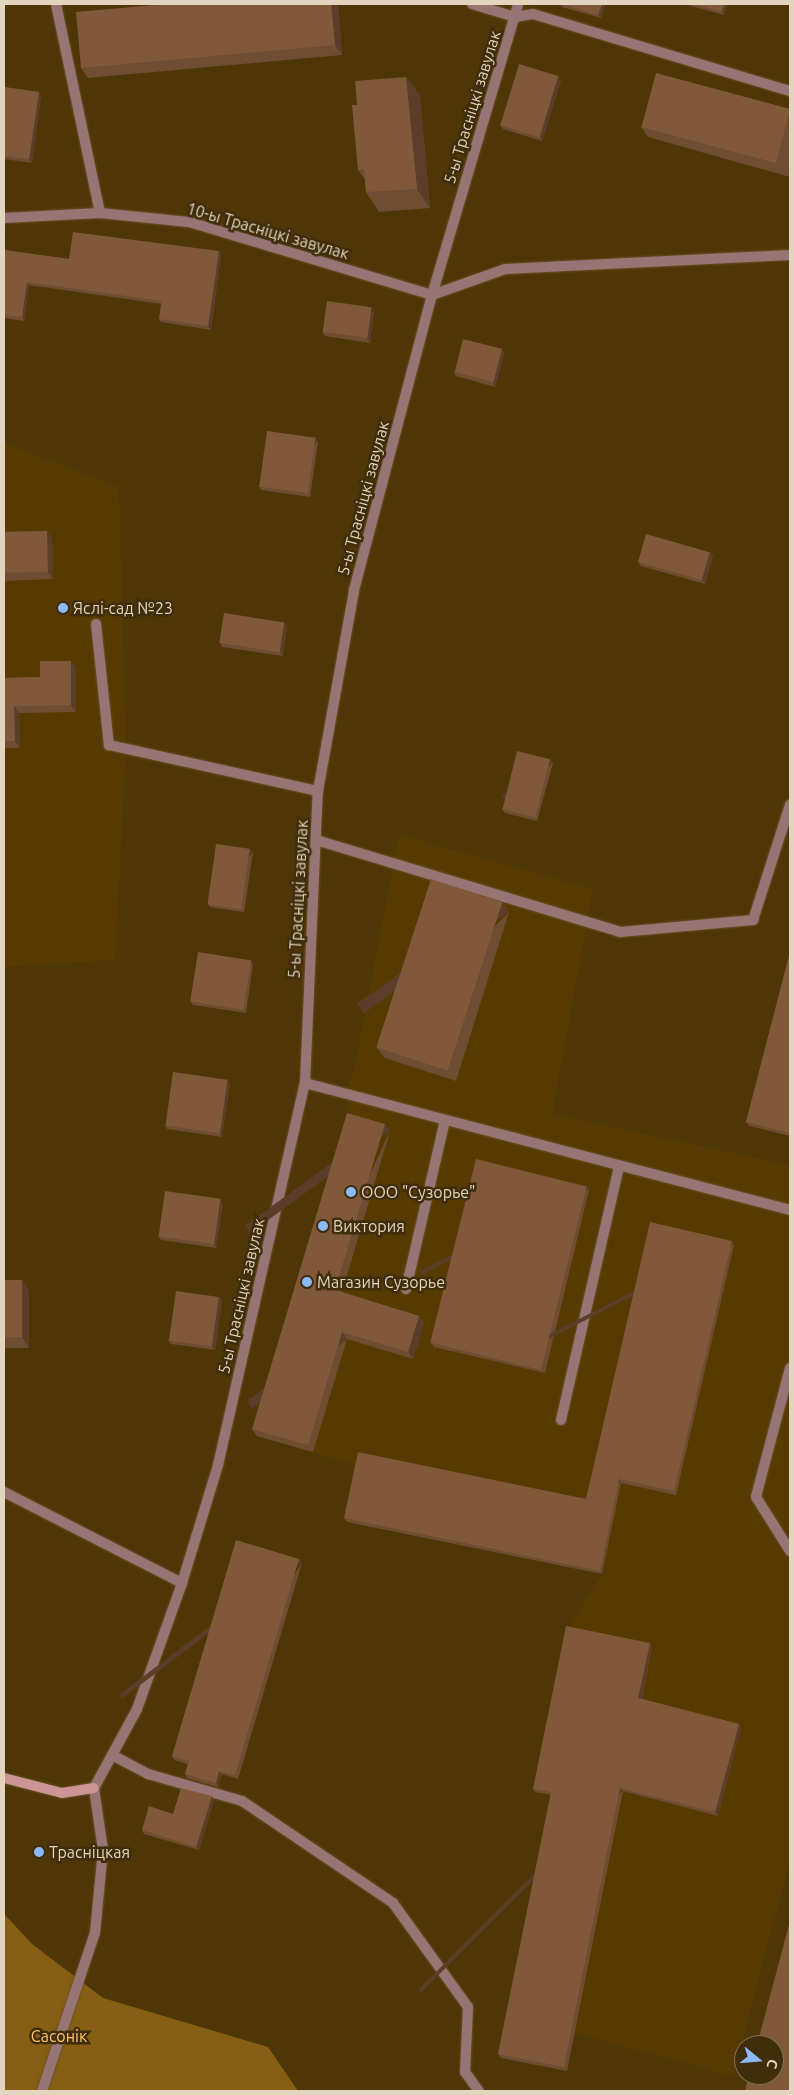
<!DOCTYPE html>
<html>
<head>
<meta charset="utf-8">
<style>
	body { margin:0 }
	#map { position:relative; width:794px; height:2095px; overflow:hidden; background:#4e3607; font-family:Ubuntu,sans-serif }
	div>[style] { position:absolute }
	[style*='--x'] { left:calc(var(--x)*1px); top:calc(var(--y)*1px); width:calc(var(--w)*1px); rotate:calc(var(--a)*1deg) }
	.built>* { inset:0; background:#573a00 }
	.forest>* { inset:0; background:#865f14 }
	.roads { filter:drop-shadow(0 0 1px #695228) drop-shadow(0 0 1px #695228) }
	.lane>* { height:10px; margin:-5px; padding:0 5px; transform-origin:5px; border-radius:5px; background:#987575 }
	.street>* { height:10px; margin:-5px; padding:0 5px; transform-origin:5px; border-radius:5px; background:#987575 }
	.secondary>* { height:10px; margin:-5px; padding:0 5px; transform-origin:5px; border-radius:5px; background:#cc9495 }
	.wall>* { inset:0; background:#6e4d33 }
	.shaded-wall>* { inset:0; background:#5a3e29; transform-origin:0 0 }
	.building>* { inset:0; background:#80593b; transform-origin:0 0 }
	.dots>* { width:14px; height:14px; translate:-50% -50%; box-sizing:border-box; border:2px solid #402d0c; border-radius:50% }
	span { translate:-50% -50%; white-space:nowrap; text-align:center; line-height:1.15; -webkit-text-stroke:5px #402d0c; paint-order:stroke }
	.street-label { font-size:16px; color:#e3d4be }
	.poi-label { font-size:16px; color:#e3d4be }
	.left { translate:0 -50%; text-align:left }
	.park-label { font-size:16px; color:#ffc567 }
	.frame { position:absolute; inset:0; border:5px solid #e3d4be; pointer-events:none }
	.north { position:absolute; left:734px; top:2035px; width:50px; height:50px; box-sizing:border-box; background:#402d0c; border:1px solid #817053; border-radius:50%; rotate:107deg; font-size:14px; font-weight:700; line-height:20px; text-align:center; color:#e3d4be }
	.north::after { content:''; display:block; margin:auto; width:18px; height:22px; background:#8cb9fc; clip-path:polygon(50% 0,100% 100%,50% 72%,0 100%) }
</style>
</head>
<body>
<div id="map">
	<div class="built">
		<i style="clip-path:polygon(4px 443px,119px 487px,126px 749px,115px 960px,4px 967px)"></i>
		<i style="clip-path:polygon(399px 835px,593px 889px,552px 1114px,790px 1165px,790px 1860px,733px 2076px,574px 2033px,567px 2071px,501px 2058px,554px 1796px,535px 1792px,568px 1630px,602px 1574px,347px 1522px,358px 1466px,257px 1436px,352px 1120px,345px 1094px,355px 1066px)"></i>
	</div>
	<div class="forest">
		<i style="clip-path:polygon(4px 1914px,32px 1944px,103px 1998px,268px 2047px,298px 2091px,4px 2091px)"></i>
	</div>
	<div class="roads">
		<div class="lane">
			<i style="--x:56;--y:4;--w:214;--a:78.1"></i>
			<i style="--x:472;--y:4;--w:45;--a:16.8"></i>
			<i style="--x:515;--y:17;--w:18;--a:-9"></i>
			<i style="--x:533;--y:14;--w:268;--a:16.7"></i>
			<i style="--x:432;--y:295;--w:77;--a:-19.6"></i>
			<i style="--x:505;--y:269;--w:285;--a:-2.8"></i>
			<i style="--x:96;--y:624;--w:122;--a:83.9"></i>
			<i style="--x:109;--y:745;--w:214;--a:12.4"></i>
			<i style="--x:316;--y:840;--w:318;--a:16.8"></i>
			<i style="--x:620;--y:932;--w:134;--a:-5.2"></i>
			<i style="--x:753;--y:920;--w:121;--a:-72.2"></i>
			<i style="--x:305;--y:1083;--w:501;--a:14.67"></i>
			<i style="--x:406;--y:1289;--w:173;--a:-77"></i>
			<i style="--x:790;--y:1368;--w:133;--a:104.8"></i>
			<i style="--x:756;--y:1497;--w:64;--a:57.8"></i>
			<i style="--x:561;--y:1420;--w:261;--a:-77.1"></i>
			<i style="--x:4;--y:1492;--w:200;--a:27.1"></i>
			<i style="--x:112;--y:1755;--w:41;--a:27.8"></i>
			<i style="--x:148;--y:1774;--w:98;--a:16"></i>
			<i style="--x:242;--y:1801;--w:182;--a:34"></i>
			<i style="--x:393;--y:1903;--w:128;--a:54.2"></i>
			<i style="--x:468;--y:2007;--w:65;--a:92.6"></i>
			<i style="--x:465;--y:2072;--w:24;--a:54"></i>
			<i style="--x:42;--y:2091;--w:167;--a:-71.5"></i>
			<i style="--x:95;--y:1933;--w:83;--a:-84.5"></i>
			<i style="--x:103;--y:1850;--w:63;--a:-98.3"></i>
		</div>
		<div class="street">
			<i style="--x:4;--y:218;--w:96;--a:-3"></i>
			<i style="--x:100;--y:213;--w:89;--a:5.8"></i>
			<i style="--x:189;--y:222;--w:254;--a:16.7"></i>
			<i style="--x:94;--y:1788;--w:90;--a:-61.4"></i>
			<i style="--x:137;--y:1709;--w:134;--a:-70.3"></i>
			<i style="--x:182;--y:1583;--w:123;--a:-73"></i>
			<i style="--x:218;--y:1465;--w:392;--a:-77.2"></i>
			<i style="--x:305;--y:1083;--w:292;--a:-87.5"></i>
			<i style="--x:318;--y:791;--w:204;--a:-79.8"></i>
			<i style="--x:354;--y:590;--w:305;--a:-75.2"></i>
			<i style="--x:432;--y:295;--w:303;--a:-73.5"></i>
		</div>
		<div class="secondary">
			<i style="--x:4;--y:1778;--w:60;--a:14.5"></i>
			<i style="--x:62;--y:1793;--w:32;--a:-9"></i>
		</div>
	</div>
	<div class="wall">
		<i style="clip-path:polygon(338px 4px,342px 55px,88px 78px,81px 68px)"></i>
		<i style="clip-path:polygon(560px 4px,605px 4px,601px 18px,562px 7px)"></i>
		<i style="clip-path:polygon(684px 4px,728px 4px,724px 15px)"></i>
		<i style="clip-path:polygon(558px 76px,561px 80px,542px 141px,503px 129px,500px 125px)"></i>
		<i style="clip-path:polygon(406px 77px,420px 96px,430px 208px,379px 212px,366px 192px,365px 179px,358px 170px,357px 105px)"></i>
		<i style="clip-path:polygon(4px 87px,39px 92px,41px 96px,32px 163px,4px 159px)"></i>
		<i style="clip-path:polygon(790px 110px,790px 177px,648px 137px,641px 127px)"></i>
		<i style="clip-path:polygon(4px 250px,69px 259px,221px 255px,211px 330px,161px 322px,159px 319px,161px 304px,29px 285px,24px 321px,4px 318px)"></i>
		<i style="clip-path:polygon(374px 311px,370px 343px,325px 336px,322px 332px)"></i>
		<i style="clip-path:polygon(502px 349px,504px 353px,495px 387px,456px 376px,454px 372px)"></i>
		<i style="clip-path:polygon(315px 438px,318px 442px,310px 497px,261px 490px,259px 486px)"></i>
		<i style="clip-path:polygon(4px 532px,52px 538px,53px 579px,4px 581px)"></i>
		<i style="clip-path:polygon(710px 552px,713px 556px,705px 584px,641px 566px,638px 562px)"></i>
		<i style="clip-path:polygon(287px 626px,283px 656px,222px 647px,220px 643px)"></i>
		<i style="clip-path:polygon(76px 668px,76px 712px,19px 713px,20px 748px,4px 748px,4px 678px,40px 677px)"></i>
		<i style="clip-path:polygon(550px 759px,553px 763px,537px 821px,505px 813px,502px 809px)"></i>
		<i style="clip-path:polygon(253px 852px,244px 912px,210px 907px,208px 904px)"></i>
		<i style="clip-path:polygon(509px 912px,456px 1081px,385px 1058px,377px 1048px)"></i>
		<i style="clip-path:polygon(790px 952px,790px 1136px,749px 1126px,746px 1122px)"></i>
		<i style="clip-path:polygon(251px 960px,253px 964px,246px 1013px,193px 1005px,191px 1002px)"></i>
		<i style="clip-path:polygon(230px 1083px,222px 1137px,167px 1129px,165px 1125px)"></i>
		<i style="clip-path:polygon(390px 1131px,342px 1292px,419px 1316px,424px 1323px,413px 1359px,347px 1339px,313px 1452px,257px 1436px,252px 1429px)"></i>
		<i style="clip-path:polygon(587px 1186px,589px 1190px,545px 1373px,434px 1347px,431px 1343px)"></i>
		<i style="clip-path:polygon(223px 1203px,216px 1248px,161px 1240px,158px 1236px)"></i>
		<i style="clip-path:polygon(732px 1241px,734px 1245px,676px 1495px,621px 1483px,602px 1574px,347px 1522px,344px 1518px,586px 1499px)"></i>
		<i style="clip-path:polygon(4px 1280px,22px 1280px,29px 1291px,29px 1348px,4px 1348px)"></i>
		<i style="clip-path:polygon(219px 1297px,222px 1301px,215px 1350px,171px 1344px,168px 1340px)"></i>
		<i style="clip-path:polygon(302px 1563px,238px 1779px,222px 1774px,218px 1787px,187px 1778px,185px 1774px,188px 1764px,174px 1760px,172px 1756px)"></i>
		<i style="clip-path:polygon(650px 1643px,652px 1647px,642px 1699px,739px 1724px,741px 1728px,718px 1816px,623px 1791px,567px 2071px,501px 2058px,498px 2054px,551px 1795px,535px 1792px,533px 1789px)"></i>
		<i style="clip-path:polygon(214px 1800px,199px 1850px,144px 1834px,142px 1830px,173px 1814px)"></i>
	</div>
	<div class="shaded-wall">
		<i style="clip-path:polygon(331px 4px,338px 4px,342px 55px,335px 45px)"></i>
		<i style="clip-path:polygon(602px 4px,605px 4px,601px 18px,598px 15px)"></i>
		<i style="clip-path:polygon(724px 4px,728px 4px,724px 15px,722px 12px)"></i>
		<i style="clip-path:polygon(558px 76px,561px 80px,542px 141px,540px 137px)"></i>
		<i style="clip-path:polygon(406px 77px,420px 96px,430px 208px,417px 189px)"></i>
		<i style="clip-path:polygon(39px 92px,41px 96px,32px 163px,29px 159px)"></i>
		<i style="clip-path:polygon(219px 251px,221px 255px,211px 330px,208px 326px)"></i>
		<i style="clip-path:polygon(27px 282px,29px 285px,24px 321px,22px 317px)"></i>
		<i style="clip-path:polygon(372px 307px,374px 311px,370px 343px,367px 339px)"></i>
		<i style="clip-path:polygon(502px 349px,504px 353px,495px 387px,493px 383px)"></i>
		<i style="left:315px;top:438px;width:5px;height:56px;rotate:53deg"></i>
		<i style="clip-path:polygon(47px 531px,52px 538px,53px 579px,48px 572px)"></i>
		<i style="clip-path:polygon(710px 552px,713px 556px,705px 584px,702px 580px)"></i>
		<i style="clip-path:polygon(284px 622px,287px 626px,283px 656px,280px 652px)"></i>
		<i style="clip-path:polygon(71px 661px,76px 668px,76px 712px,71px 705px)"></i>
		<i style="clip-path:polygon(14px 706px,19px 713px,20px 748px,15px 741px)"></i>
		<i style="left:550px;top:759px;width:5px;height:60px;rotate:53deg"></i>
		<i style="left:250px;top:849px;width:4px;height:60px;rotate:45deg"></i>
		<i style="left:502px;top:902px;width:12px;height:177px;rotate:55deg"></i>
		<i style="left:251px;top:960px;width:4px;height:49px;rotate:63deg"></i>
		<i style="clip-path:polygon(227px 1080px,230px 1083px,222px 1137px,220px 1133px)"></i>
		<i style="left:385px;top:1124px;width:9px;height:173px;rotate:54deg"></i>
		<i style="left:587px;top:1186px;width:4px;height:188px;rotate:63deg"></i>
		<i style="clip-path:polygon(220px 1199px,223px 1203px,216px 1248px,214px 1244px)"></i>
		<i style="left:732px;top:1241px;width:4px;height:257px;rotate:63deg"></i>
		<i style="clip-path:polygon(22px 1280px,29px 1291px,29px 1348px,22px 1337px)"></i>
		<i style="clip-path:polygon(219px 1297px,222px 1301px,215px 1350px,212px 1347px)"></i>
		<i style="clip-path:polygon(419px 1316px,424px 1323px,413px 1359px,408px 1352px)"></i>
		<i style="left:342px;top:1332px;width:9px;height:118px;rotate:54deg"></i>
		<i style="left:619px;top:1479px;width:4px;height:94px;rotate:63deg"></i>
		<i style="left:299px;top:1559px;width:5px;height:225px;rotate:53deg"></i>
		<i style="clip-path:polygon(650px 1643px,652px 1647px,641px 1702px,638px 1698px)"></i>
		<i style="clip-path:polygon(739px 1724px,741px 1728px,718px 1816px,715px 1812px)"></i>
		<i style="clip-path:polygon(219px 1771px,222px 1774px,218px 1787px,216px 1783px)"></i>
		<i style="left:620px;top:1788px;width:4px;height:285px;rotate:45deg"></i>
		<i style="clip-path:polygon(212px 1796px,214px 1800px,199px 1850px,196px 1847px)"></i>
	</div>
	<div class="building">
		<i style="clip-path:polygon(167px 4px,331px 4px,335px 45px,81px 68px,76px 12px)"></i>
		<i style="clip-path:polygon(562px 4px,602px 4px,598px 15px)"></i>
		<i style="clip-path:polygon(695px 4px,724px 4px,722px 12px)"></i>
		<i style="left:519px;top:64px;width:41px;height:64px;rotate:17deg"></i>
		<i style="left:656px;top:73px;width:139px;height:56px;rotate:15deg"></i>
		<i style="clip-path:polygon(406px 77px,417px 189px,366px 192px,364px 169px,358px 170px,352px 105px,357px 105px,355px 81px)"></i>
		<i style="clip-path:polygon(4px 87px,39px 92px,29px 159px,4px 156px)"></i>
		<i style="clip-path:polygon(73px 232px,219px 251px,208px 326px,159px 319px,162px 301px,27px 282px,22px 317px,4px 315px,4px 250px,69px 259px)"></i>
		<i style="left:327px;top:301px;width:45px;height:31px;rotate:8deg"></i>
		<i style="left:463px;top:339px;width:40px;height:34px;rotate:14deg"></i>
		<i style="left:267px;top:431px;width:49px;height:56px;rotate:8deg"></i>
		<i style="left:47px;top:531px;width:41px;height:43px;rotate:89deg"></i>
		<i style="left:646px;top:534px;width:66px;height:29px;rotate:16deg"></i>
		<i style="left:224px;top:613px;width:61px;height:30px;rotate:9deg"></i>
		<i style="clip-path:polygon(40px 661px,71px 661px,71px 705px,14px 706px,15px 741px,4px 741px,4px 678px,40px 677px)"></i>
		<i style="left:517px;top:751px;width:34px;height:60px;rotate:14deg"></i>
		<i style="left:216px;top:844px;width:34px;height:61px;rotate:8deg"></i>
		<i style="left:431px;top:879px;width:75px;height:177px;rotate:18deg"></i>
		<i style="left:198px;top:952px;width:54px;height:50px;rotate:9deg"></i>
		<i style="clip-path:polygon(790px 952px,790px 1133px,746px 1122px)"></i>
		<i style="left:173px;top:1072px;width:55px;height:54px;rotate:8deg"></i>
		<i style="clip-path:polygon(347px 1113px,385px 1124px,335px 1290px,419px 1316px,408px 1352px,342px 1332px,308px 1445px,252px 1429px)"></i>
		<i style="left:476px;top:1159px;width:114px;height:189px;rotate:14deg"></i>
		<i style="left:165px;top:1191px;width:56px;height:46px;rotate:8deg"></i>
		<i style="clip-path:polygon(650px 1222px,732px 1241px,674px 1491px,619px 1479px,600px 1571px,344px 1518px,358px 1452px,586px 1499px)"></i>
		<i style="left:4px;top:1280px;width:18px;height:57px"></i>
		<i style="left:176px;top:1291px;width:43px;height:50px;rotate:8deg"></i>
		<i style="clip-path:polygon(236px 1540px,299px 1559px,235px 1775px,219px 1771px,216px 1783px,185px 1774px,189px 1761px,172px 1756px)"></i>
		<i style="clip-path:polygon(566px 1626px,650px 1643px,638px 1698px,739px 1724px,715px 1812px,620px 1788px,564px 2067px,498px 2054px,551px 1792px,533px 1789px)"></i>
		<i style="clip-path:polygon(181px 1788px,212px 1796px,196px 1847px,142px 1830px,149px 1806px,173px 1814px)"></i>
		<i style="clip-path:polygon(790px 1921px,790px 2091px,745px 2091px,749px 2075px,774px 2075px,774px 2045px,757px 2045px)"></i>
	</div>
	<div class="dots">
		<i style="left:63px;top:608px;background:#8cb9fc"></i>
		<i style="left:351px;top:1192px;background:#8cb9fc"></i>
		<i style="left:323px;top:1226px;background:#8cb9fc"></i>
		<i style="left:307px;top:1282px;background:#8cb9fc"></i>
		<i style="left:39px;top:1852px;background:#8cb9fc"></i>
	</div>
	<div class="street-label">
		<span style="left:472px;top:107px;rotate:-73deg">5-ы Трасніцкі завулак</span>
		<span style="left:268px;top:231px;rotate:16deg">10-ы Трасніцкі завулак</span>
		<span style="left:363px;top:498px;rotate:-75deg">5-ы Трасніцкі завулак</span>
		<span style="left:298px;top:899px;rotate:-87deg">5-ы Трасніцкі завулак</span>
		<span style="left:241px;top:1296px;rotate:-77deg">5-ы Трасніцкі завулак</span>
	</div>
	<div class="poi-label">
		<span class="left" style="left:73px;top:608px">Яслі-сад №23</span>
		<span class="left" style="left:361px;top:1192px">ООО "Сузорье"</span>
		<span class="left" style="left:333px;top:1226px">Виктория</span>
		<span class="left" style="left:317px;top:1282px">Магазин Сузорье</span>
		<span class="left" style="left:49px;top:1852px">Трасніцкая</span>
	</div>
	<div class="park-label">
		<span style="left:59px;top:2036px">Сасонік</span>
	</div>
	<div class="frame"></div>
	<div class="north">С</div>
</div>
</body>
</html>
